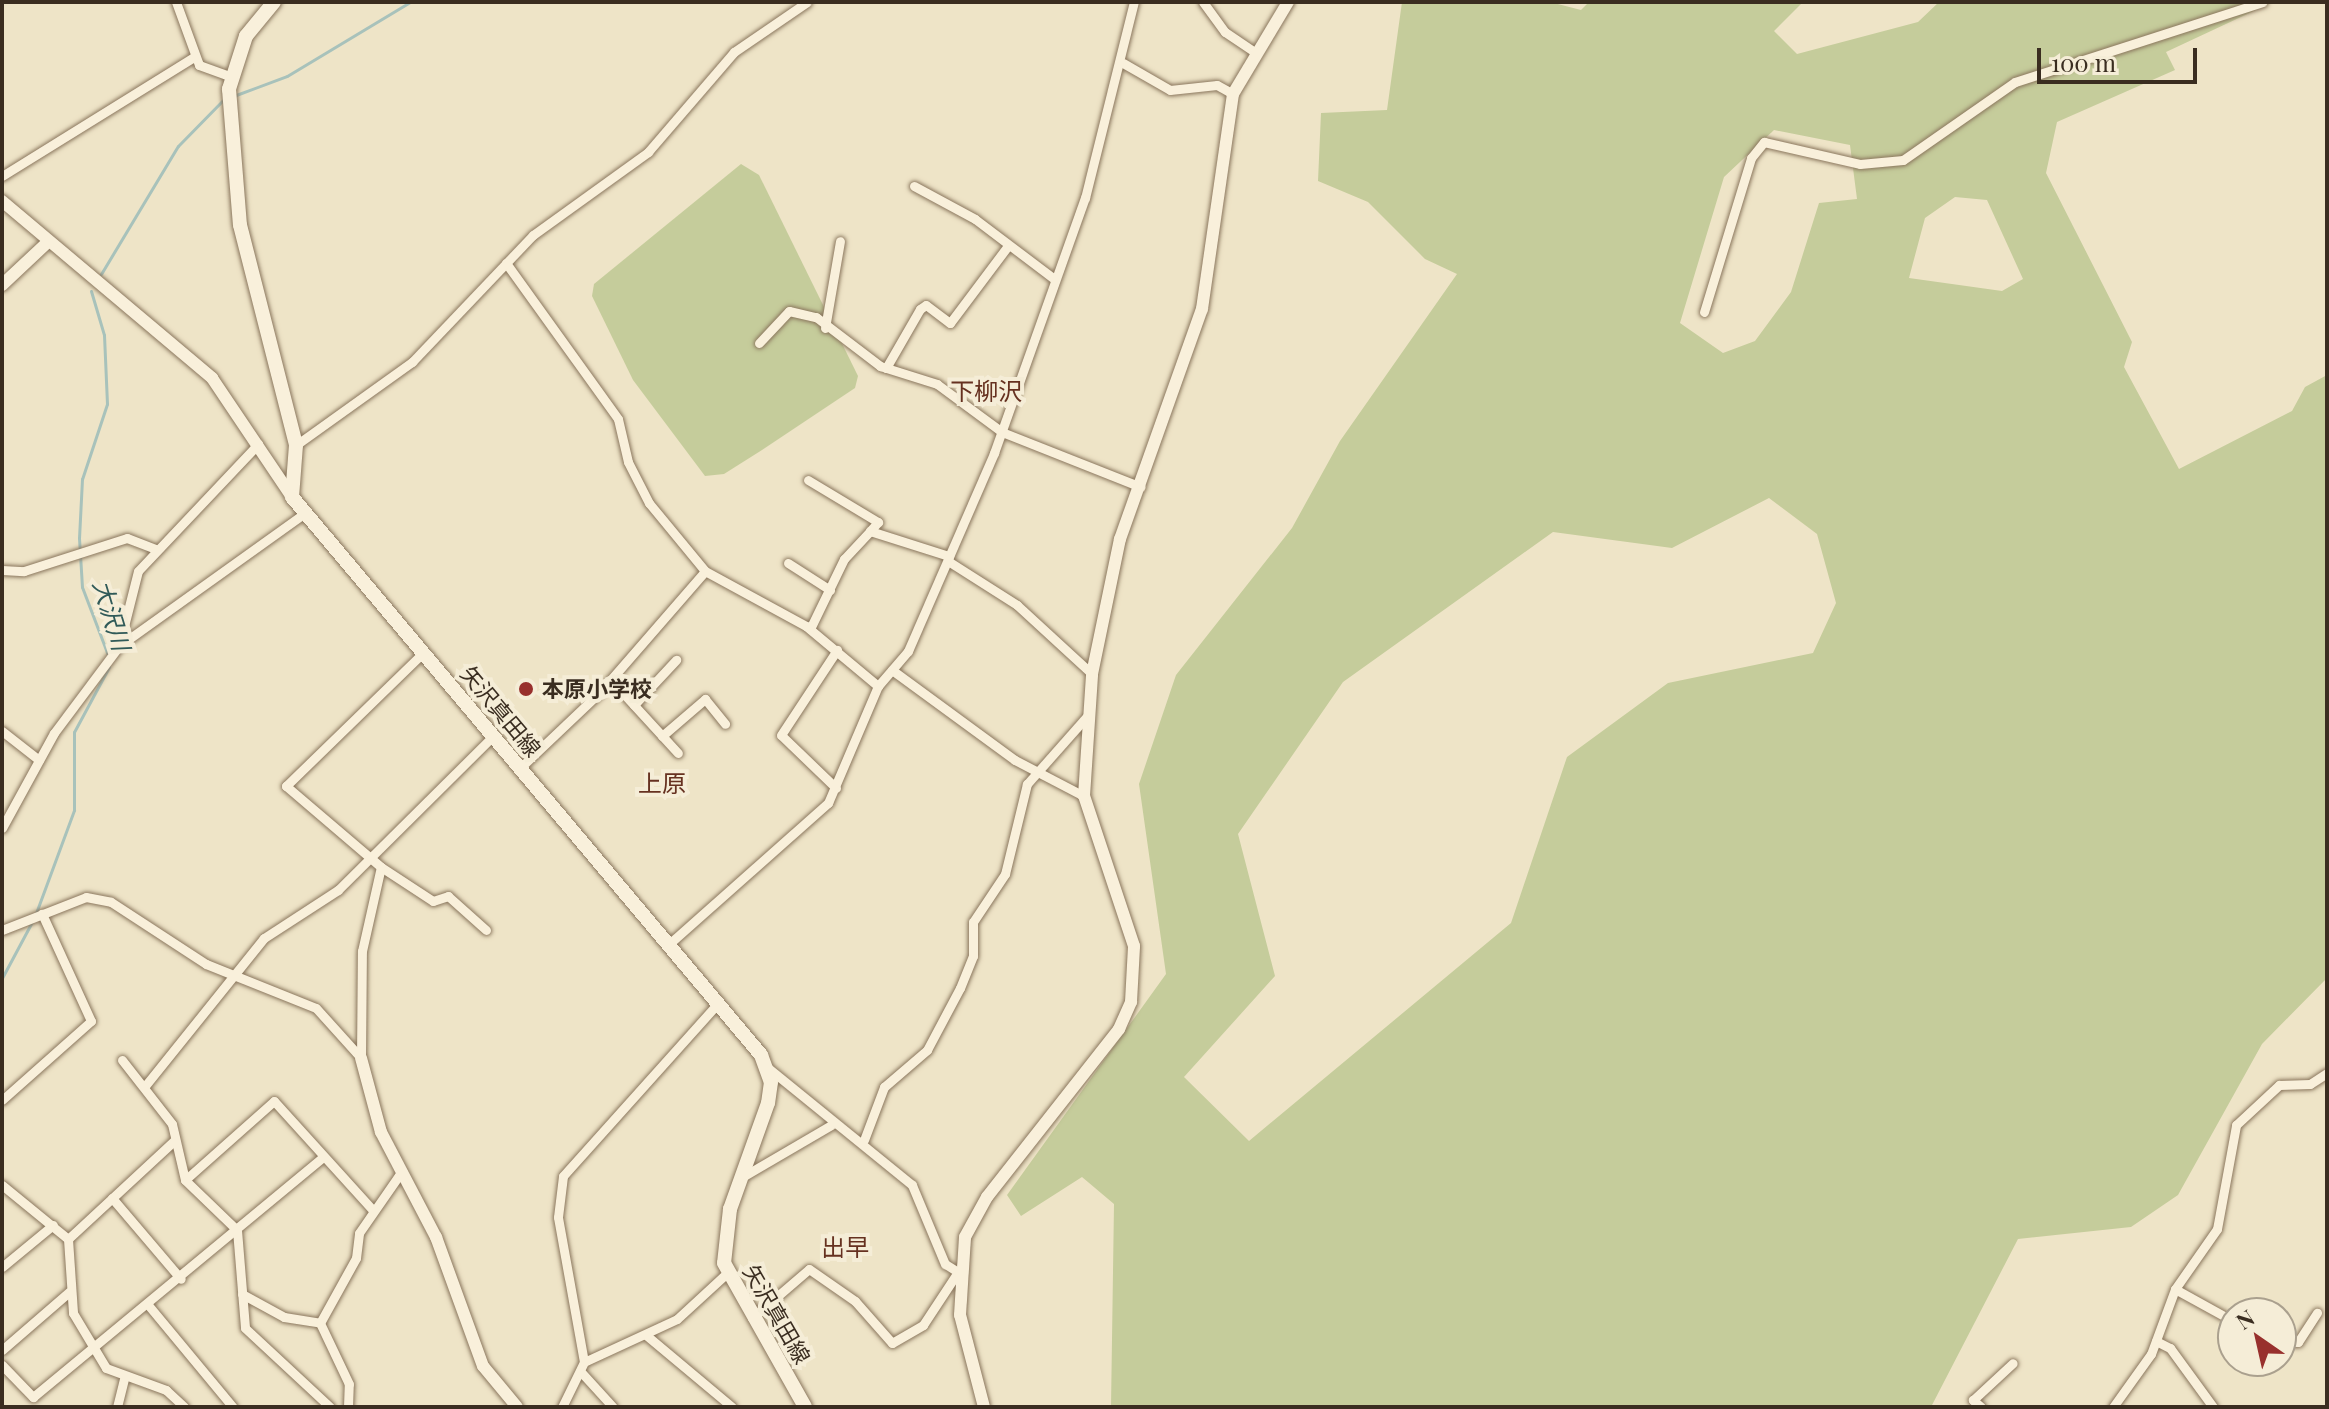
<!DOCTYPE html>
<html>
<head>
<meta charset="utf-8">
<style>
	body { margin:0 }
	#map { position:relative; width:2329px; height:1409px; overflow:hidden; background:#eee4c7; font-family:"Playfair Display","Noto Sans JP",serif }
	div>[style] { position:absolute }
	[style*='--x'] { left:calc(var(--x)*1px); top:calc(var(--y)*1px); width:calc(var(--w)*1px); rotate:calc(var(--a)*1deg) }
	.green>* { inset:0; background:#c5cc9b }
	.stream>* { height:3px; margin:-1.5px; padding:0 1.5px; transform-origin:1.5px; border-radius:1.5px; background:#a8c2bb }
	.roads { filter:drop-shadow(0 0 2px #8a765d) drop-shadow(0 0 2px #8a765d) }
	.minor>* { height:9px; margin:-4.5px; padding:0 4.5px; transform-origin:4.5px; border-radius:4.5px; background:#f9f0db }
	.tertiary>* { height:12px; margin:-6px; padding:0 6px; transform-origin:6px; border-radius:6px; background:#f9f0db }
	.secondary>* { height:14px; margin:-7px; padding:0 7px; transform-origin:7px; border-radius:7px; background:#f9f0db }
	.dots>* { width:22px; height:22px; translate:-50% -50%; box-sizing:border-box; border:4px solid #f5edd7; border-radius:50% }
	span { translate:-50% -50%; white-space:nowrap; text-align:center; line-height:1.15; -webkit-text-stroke:8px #f5edd7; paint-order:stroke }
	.poi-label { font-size:22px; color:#3a2d20; font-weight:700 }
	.left { translate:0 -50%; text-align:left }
	.street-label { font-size:22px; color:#3a2d20 }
	.neighbourhood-label { font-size:24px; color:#663120 }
	.water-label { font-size:24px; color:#305a58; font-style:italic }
	.frame { position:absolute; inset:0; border:4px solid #3a2d20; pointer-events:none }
	.north { position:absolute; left:2217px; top:1297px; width:80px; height:80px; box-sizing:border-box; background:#f5edd7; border:2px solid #aaa08e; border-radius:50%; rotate:326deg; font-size:22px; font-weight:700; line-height:32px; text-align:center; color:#3a2d20 }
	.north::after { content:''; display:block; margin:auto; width:28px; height:36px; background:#98302d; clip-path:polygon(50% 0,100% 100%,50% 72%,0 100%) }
	.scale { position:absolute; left:2037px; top:48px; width:160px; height:36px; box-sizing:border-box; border:4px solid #3a2d20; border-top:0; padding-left:10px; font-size:24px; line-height:28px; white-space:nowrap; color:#3a2d20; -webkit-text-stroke:6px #f5edd7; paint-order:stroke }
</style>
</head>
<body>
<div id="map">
	<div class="green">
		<i style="clip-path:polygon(evenodd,1402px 2px,1550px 2px,1581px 10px,1589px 2px,1803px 2px,1774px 31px,1797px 54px,1918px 22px,1939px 2px,2273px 2px,2166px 52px,2175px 70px,2057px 122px,2046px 173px,2132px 342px,2124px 367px,2179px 469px,2292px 411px,2305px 387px,2327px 375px,2327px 978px,2262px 1044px,2178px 1195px,2131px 1227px,2018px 1239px,1931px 1407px,1111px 1407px,1114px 1204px,1082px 1177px,1021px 1216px,1007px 1195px,1166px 974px,1139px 784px,1176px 675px,1292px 528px,1340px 441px,1457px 274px,1425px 259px,1368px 202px,1318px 181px,1321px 113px,1387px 110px,1402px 2px,1774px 130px,1850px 145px,1857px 199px,1819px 203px,1791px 292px,1755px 341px,1723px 353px,1680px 323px,1724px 177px,1774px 130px,1402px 2px,1955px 197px,1987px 200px,2023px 279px,2002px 291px,1909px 278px,1925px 218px,1955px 197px,1402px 2px,1769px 498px,1817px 534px,1836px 603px,1813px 653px,1668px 683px,1567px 757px,1511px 923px,1249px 1141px,1184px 1077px,1275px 976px,1238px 834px,1343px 682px,1553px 532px,1672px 548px,1769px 498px)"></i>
		<i style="clip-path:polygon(741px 164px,759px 175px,858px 376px,855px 388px,765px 448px,724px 474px,705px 476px,633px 380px,592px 296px,594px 284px)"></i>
	</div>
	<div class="stream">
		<i style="--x:236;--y:95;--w:54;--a:-20.4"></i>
		<i style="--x:287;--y:76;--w:144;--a:-31"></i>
		<i style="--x:101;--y:274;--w:149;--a:-59"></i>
		<i style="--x:178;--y:146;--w:64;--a:-45.6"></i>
		<i style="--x:91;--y:291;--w:46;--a:73.5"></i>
		<i style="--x:104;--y:335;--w:69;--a:87.5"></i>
		<i style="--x:107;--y:404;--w:79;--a:108.4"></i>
		<i style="--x:82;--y:479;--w:59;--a:92.9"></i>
		<i style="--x:79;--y:538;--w:49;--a:86.5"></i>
		<i style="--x:82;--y:587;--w:73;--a:69.1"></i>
		<i style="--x:36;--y:913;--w:110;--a:-69.7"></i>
		<i style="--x:74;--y:810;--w:78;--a:-90"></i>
		<i style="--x:74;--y:732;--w:74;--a:-61.7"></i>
		<i style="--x:2;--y:978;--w:66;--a:-61.9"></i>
	</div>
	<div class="roads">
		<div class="minor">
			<i style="--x:176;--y:2;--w:67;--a:69.9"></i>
			<i style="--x:199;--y:65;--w:33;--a:20"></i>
			<i style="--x:1203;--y:2;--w:37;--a:54"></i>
			<i style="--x:1225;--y:32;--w:36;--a:34"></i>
			<i style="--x:1123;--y:63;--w:54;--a:29.9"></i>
			<i style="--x:1170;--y:90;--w:47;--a:-6.1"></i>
			<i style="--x:1217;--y:85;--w:18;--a:29"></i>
			<i style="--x:2;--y:176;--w:226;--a:-31.8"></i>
			<i style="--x:914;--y:186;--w:69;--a:28.4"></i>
			<i style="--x:975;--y:219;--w:98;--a:37.1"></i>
			<i style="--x:506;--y:263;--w:192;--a:54.3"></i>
			<i style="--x:618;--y:419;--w:44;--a:76.9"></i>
			<i style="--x:628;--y:462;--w:46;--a:62.9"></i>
			<i style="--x:649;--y:503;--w:88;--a:50.5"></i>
			<i style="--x:705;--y:571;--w:115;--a:28.6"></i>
			<i style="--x:806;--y:626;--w:94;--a:39.8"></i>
			<i style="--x:1704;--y:312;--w:161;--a:-73"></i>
			<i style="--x:1751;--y:158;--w:21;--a:-51"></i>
			<i style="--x:1764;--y:142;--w:98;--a:12.9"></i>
			<i style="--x:1860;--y:164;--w:43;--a:-5.3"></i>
			<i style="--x:1903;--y:160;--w:136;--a:-34.9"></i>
			<i style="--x:2015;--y:82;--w:260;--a:-17.9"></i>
			<i style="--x:825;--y:328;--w:88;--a:-80.2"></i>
			<i style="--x:759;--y:343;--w:44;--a:-46.8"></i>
			<i style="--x:789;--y:311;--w:28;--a:13"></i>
			<i style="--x:816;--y:317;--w:81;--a:37.4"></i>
			<i style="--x:880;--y:366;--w:60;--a:17.5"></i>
			<i style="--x:937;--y:384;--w:81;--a:36.4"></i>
			<i style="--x:1002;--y:432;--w:149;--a:21.6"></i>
			<i style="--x:886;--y:368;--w:68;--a:-60"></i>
			<i style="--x:920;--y:309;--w:7;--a:-34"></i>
			<i style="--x:926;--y:305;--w:30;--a:37"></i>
			<i style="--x:950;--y:323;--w:95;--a:-53.1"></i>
			<i style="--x:296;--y:445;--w:143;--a:-35.6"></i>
			<i style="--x:412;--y:362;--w:175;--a:-46.4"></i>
			<i style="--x:533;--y:235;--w:142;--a:-35.8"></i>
			<i style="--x:648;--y:152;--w:132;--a:-49.3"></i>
			<i style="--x:734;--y:52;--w:88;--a:-34.4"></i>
			<i style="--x:808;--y:480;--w:82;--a:31"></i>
			<i style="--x:878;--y:522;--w:12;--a:132"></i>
			<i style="--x:948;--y:561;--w:82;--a:32.5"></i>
			<i style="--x:1017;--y:605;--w:102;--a:42.6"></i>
			<i style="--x:788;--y:563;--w:50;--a:32.7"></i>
			<i style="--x:2;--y:570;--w:22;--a:3"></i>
			<i style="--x:24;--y:571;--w:108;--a:-17.8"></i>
			<i style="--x:127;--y:538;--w:31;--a:21"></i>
			<i style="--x:810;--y:629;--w:78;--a:-64.1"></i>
			<i style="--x:844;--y:559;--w:38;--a:-47"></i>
			<i style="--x:870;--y:531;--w:83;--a:17.6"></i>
			<i style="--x:119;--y:646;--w:77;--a:-75.8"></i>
			<i style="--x:138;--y:571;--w:175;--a:-46.6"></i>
			<i style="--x:892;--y:670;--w:152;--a:36.2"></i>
			<i style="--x:1015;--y:760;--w:78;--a:27.6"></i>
			<i style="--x:611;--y:680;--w:99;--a:47.5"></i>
			<i style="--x:634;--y:705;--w:62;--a:-47"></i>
			<i style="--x:2;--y:731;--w:47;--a:38.1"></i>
			<i style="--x:662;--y:736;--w:57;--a:-40.7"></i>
			<i style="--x:705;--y:699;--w:32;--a:51"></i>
			<i style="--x:521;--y:767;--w:109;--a:-43.5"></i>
			<i style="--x:600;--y:692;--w:160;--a:-49"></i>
			<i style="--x:836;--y:788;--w:76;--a:-136.1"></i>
			<i style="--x:781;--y:735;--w:102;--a:-56.6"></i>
			<i style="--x:2;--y:828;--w:108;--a:-61.3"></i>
			<i style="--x:54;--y:733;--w:109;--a:-53.2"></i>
			<i style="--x:119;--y:646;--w:229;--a:-35.6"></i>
			<i style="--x:381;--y:867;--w:62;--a:33.2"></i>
			<i style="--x:433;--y:901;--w:16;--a:-18"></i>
			<i style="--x:448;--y:896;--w:51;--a:41.8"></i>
			<i style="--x:2;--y:930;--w:90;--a:-21.4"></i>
			<i style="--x:86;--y:897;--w:25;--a:11"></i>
			<i style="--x:111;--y:902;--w:113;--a:33.1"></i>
			<i style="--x:206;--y:964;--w:118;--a:21.8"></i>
			<i style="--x:316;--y:1008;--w:67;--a:48"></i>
			<i style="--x:668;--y:945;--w:214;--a:-41.6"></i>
			<i style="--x:828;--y:803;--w:127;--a:-66.9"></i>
			<i style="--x:878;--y:686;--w:46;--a:-49.4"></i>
			<i style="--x:908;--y:651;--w:216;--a:-66.5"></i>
			<i style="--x:994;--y:453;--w:271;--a:-70.4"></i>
			<i style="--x:1085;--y:198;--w:202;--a:-76"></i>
			<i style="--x:361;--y:1058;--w:107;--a:-89.5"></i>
			<i style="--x:362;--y:951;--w:86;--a:-77.3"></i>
			<i style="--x:381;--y:867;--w:125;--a:-139.5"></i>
			<i style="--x:286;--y:786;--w:192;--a:-44.2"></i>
			<i style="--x:122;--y:1060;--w:81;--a:52"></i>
			<i style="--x:172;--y:1124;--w:57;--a:76.9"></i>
			<i style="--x:185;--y:1180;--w:72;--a:43.9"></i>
			<i style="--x:237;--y:1230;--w:98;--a:85.3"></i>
			<i style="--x:245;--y:1328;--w:116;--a:42.9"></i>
			<i style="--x:145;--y:1086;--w:190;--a:-51.2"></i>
			<i style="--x:264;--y:938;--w:88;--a:-33"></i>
			<i style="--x:338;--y:890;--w:217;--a:-44.8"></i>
			<i style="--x:2;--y:1100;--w:119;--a:-41.6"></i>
			<i style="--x:91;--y:1021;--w:118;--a:-114.6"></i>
			<i style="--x:864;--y:1140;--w:57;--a:-69.3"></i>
			<i style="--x:884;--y:1087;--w:57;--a:-40.7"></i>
			<i style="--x:927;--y:1050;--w:70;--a:-62"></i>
			<i style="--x:960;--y:988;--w:35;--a:-68"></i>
			<i style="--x:973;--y:956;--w:34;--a:-90"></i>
			<i style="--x:973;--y:922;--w:58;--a:-56.3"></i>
			<i style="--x:1005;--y:874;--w:93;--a:-76.3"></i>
			<i style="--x:1027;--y:784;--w:94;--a:-48.5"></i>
			<i style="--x:742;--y:1177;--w:103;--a:-30.3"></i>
			<i style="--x:185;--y:1180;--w:119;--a:-41.6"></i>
			<i style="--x:274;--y:1101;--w:147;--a:47.8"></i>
			<i style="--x:2;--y:1185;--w:85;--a:39.3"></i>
			<i style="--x:68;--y:1239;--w:74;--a:86.1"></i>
			<i style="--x:73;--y:1313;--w:64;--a:59"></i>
			<i style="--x:106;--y:1368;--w:64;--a:20.1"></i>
			<i style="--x:166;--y:1390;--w:25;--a:43"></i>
			<i style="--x:112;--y:1198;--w:106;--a:49.6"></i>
			<i style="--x:68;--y:1239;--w:144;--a:-42.8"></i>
			<i style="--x:2;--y:1267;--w:66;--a:-39.5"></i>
			<i style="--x:2175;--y:1289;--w:66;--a:28.9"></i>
			<i style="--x:242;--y:1294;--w:48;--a:28.7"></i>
			<i style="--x:284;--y:1317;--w:36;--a:9"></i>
			<i style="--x:149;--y:1306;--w:131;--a:50.3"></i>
			<i style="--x:752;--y:1318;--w:75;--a:-40.7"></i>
			<i style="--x:809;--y:1269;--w:56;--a:34.8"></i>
			<i style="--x:855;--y:1301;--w:56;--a:48.6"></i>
			<i style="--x:892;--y:1343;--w:36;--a:-30"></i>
			<i style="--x:923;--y:1325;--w:64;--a:-56.6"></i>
			<i style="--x:958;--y:1272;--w:15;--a:-148"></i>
			<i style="--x:945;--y:1264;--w:86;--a:-112.7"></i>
			<i style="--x:912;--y:1185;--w:186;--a:-140.9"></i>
			<i style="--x:646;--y:1335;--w:112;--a:39.9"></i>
			<i style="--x:2156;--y:1341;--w:16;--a:27"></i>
			<i style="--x:2170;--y:1348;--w:73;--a:53.9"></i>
			<i style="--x:2281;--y:1341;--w:17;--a:3"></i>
			<i style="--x:2298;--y:1342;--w:35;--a:-57"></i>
			<i style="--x:2;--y:1350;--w:89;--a:-40.9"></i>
			<i style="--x:584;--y:1362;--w:102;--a:-24.8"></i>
			<i style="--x:677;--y:1319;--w:67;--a:-42.6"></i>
			<i style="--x:2;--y:1365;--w:45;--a:45.9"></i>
			<i style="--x:33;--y:1397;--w:376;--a:-39.6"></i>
			<i style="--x:581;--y:1372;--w:47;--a:47.6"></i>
			<i style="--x:117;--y:1407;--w:32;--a:-76"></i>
			<i style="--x:348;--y:1407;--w:23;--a:-88"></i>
			<i style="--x:349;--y:1384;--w:68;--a:-115.4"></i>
			<i style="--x:320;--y:1323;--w:74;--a:-61"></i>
			<i style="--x:356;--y:1258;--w:25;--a:-83"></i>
			<i style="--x:359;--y:1233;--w:75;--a:-55.3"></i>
			<i style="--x:562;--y:1407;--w:50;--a:-63.9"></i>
			<i style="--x:584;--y:1362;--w:147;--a:-100.2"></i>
			<i style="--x:558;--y:1217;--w:41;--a:-83"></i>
			<i style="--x:563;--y:1176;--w:234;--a:-48.1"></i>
			<i style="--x:1981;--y:1407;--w:11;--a:-139"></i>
			<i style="--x:1973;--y:1400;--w:54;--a:-42.8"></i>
			<i style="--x:2113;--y:1407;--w:65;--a:-54.4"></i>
			<i style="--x:2151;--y:1354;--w:69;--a:-69.7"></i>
			<i style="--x:2175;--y:1289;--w:73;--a:-55"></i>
			<i style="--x:2217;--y:1229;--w:106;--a:-79.6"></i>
			<i style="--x:2236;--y:1125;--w:59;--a:-42.9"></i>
			<i style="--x:2279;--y:1085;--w:31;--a:-2"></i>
			<i style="--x:2310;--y:1084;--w:20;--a:-33"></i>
		</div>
		<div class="tertiary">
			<i style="--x:2;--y:201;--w:275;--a:40.1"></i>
			<i style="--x:212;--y:378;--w:143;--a:56.1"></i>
			<i style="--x:2;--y:285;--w:63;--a:-43.1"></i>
			<i style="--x:361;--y:1058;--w:77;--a:74.9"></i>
			<i style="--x:381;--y:1132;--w:119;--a:62.4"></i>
			<i style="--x:436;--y:1237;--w:137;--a:70"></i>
			<i style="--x:483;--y:1366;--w:53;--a:50.3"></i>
			<i style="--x:984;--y:1407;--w:95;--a:-104.6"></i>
			<i style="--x:960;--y:1315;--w:78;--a:-86.3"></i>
			<i style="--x:965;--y:1237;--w:46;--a:-61.2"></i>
			<i style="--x:987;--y:1197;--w:214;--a:-51.8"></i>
			<i style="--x:1119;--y:1029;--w:30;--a:-66"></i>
			<i style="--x:1131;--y:1002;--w:56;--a:-86.9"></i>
			<i style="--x:1134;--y:946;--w:158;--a:-108.4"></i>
			<i style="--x:1084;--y:796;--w:122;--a:-86.2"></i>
			<i style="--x:1092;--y:674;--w:138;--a:-78.3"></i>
			<i style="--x:1120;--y:539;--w:244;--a:-70.4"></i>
			<i style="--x:1202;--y:309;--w:217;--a:-81.8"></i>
			<i style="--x:1233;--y:94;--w:107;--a:-59.1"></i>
		</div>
		<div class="secondary">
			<i style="--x:274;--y:2;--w:44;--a:129.5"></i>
			<i style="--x:246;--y:36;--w:56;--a:107.8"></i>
			<i style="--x:229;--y:89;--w:136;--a:85.4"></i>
			<i style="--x:240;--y:225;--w:227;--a:75.7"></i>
			<i style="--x:296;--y:445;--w:52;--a:94.4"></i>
			<i style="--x:292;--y:497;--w:729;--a:49.95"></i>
			<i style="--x:761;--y:1055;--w:29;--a:70"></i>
			<i style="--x:771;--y:1082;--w:21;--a:98"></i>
			<i style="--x:768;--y:1103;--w:113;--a:109.7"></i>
			<i style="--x:730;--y:1209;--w:54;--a:96.3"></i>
			<i style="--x:724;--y:1263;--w:165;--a:60.6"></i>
		</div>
	</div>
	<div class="dots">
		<i style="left:526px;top:689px;background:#98302d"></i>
	</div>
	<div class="poi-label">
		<span class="left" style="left:542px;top:689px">本原小学校</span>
	</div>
	<div class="street-label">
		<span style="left:501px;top:711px;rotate:50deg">矢沢真田線</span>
		<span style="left:777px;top:1314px;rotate:60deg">矢沢真田線</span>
	</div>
	<div class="neighbourhood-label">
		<span style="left:986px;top:391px">下柳沢</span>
		<span style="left:662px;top:783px">上原</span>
		<span style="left:845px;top:1247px">出早</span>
	</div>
	<div class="water-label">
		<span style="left:112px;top:615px;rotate:73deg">大沢川</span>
	</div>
	<div class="frame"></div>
	<div class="north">N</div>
	<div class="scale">100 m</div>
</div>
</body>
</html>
